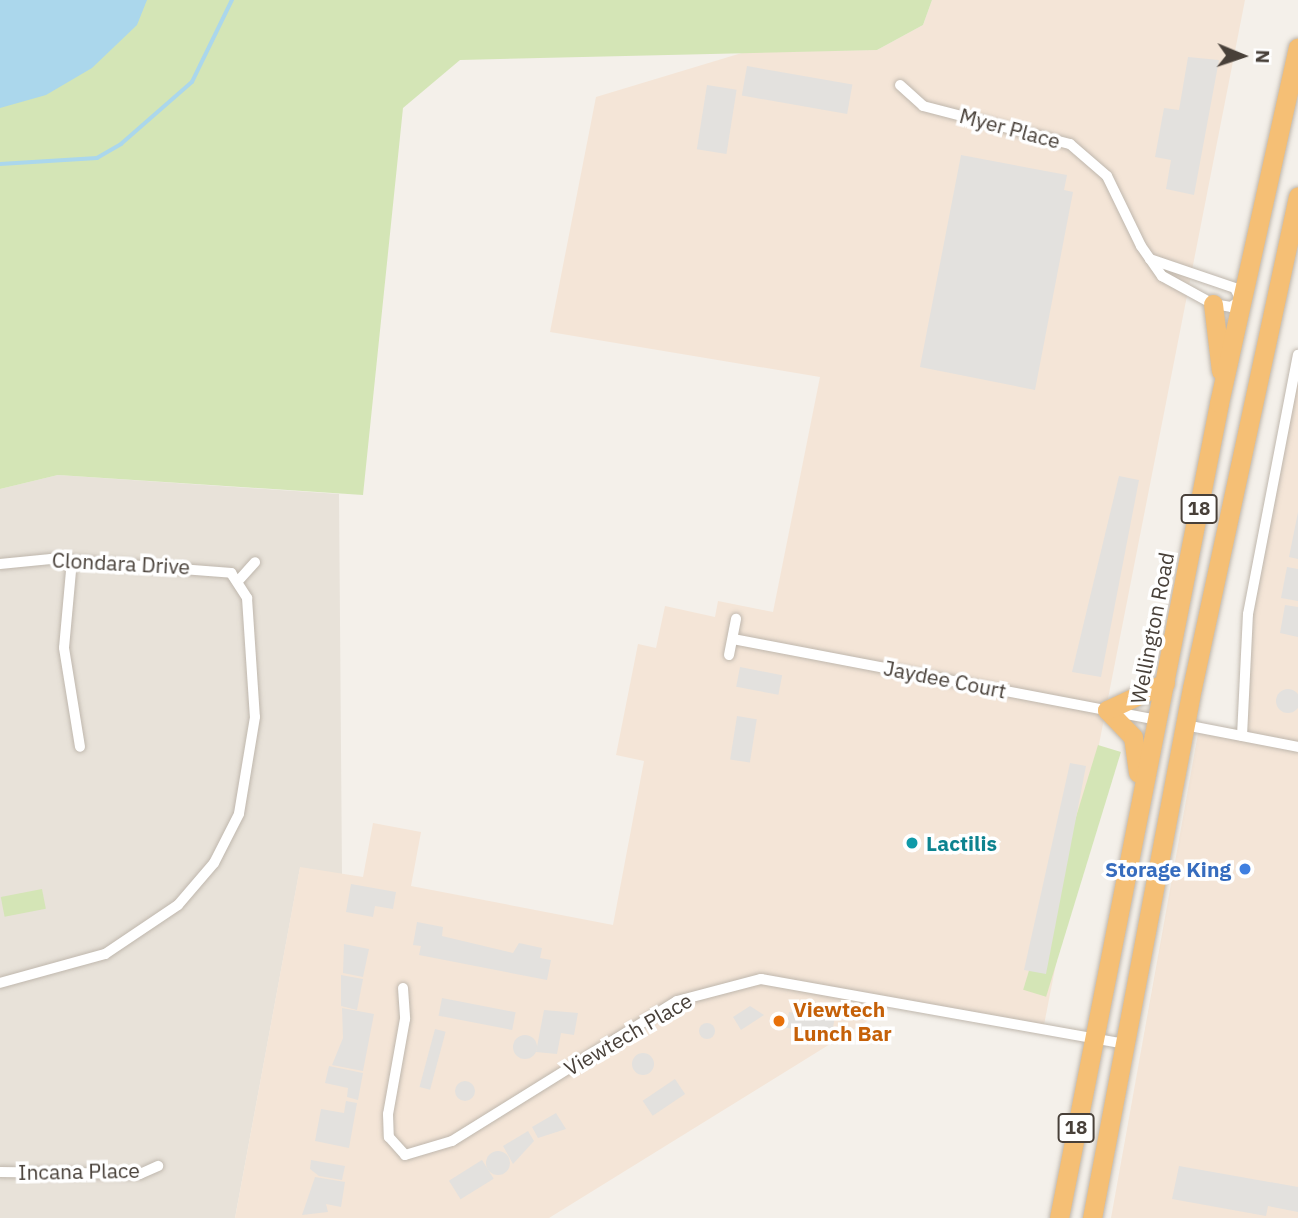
<!DOCTYPE html>
<html>
<head>
<meta charset="utf-8">
<style>
	body { margin:0 }
	#map { position:relative; width:1298px; height:1218px; overflow:hidden; background:#f4f0ea; font-family:"IBM Plex Sans",sans-serif }
	div>[style] { position:absolute }
	[style*='--x'] { left:calc(var(--x)*1px); top:calc(var(--y)*1px); width:calc(var(--w)*1px); rotate:calc(var(--a)*1deg) }
	.residential>* { inset:0; background:#e8e2d9 }
	.commercial>* { inset:0; background:#f4e5d7 }
	.green>* { inset:0; background:#d4e5b6; transform-origin:0 0 }
	.parking>* { inset:0; background:#e3e1de; transform-origin:0 0 }
	.round { border-radius:50% }
	.water>* { inset:0; background:#abd7ec }
	.stream>* { height:3.5px; margin:-1.75px; padding:0 1.75px; transform-origin:1.75px; border-radius:1.75px; background:#abd7ec }
	.roads { filter:drop-shadow(0 0 2px #bfb7ad) drop-shadow(0 0 2px #bfb7ad) }
	.street>* { height:10px; margin:-5px; padding:0 5px; transform-origin:5px; border-radius:5px; background:#fff }
	.highway>* { height:19px; margin:-9.5px; padding:0 9.5px; transform-origin:9.5px; border-radius:9.5px; background:#f5bf75 }
	.dots>* { width:19px; height:19px; translate:-50% -50%; box-sizing:border-box; border:4px solid #fff; border-radius:50% }
	span { translate:-50% -50%; white-space:nowrap; text-align:center; line-height:1.15; -webkit-text-stroke:7px #fff; paint-order:stroke }
	.shield-label span { padding:2px 5px; background:#fff; border:2px solid; border-radius:5px; -webkit-text-stroke-width:0 }
	.shield-label { font-size:19px; color:#484039; font-weight:700 }
	.street-label { font-size:21px; color:#484039 }
	.culture-label { font-size:21px; color:#0d838f; font-weight:700 }
	.left { translate:0 -50%; text-align:left }
	.shop-label { font-size:21px; color:#366cbe; font-weight:700 }
	.right { translate:-100% -50%; text-align:right }
	.food-label { font-size:21px; color:#c56008; font-weight:700 }
	.north { position:absolute; left:1207px; top:21px; width:70px; height:70px; -webkit-text-stroke:5px #fff; paint-order:stroke; rotate:92deg; font-size:19px; font-weight:700; line-height:28px; text-align:center; color:#484039 }
	.north::after { content:''; display:block; margin:auto; width:24px; height:32px; background:#484039; clip-path:polygon(50% 0,100% 100%,50% 72%,0 100%) }
</style>
</head>
<body>
<div id="map">
	<div class="residential">
		<i style="clip-path:polygon(58px 475px,339px 494px,342px 875px,300px 868px,235px 1218px,0 1218px,0 489px)"></i>
	</div>
	<div class="commercial">
		<i style="clip-path:polygon(932px 0,1245px 0,1043px 1030px,898px 1002px,549px 1218px,235px 1218px,300px 867px,363px 877px,373px 823px,421px 832px,411px 886px,613px 925px,644px 761px,616px 755px,638px 644px,656px 648px,665px 606px,715px 617px,718px 601px,773px 612px,820px 377px,550px 332px,596px 97px,745px 52px,877px 50px,923px 25px)"></i>
		<i style="clip-path:polygon(1298px 355px,1298px 1218px,1111px 1218px,1199px 728px,1241px 736px,1247px 621px)"></i>
	</div>
	<div class="green">
		<i style="clip-path:polygon(0 0,932px 0,923px 25px,877px 50px,460px 60px,403px 108px,363px 495px,58px 475px,0 489px)"></i>
		<i style="left:1098px;top:745px;width:24px;height:256px;rotate:17deg"></i>
		<i style="left:42px;top:889px;width:20px;height:42px;rotate:79deg"></i>
	</div>
	<div class="parking">
		<i style="clip-path:polygon(1188px 57px,1219px 60px,1194px 195px,1166px 189px,1171px 160px,1155px 157px,1164px 108px,1179px 110px)"></i>
		<i style="left:747px;top:66px;width:107px;height:30px;rotate:10deg"></i>
		<i style="left:707px;top:85px;width:30px;height:65px;rotate:9deg"></i>
		<i style="clip-path:polygon(961px 155px,1067px 175px,1064px 190px,1073px 192px,1035px 390px,920px 367px)"></i>
		<i style="clip-path:polygon(1119px 476px,1139px 480px,1101px 677px,1072px 672px)"></i>
		<i style="clip-path:polygon(1298px 512px,1298px 559px,1289px 557px)"></i>
		<i style="clip-path:polygon(1287px 567px,1298px 569px,1298px 601px,1281px 598px)"></i>
		<i style="clip-path:polygon(1285px 605px,1298px 607px,1298px 637px,1280px 633px)"></i>
		<i style="left:740px;top:667px;width:43px;height:20px;rotate:11deg"></i>
		<i class="round" style="left:1276px;top:689px;width:24px;height:24px"></i>
		<i style="left:737px;top:716px;width:20px;height:44px;rotate:9deg"></i>
		<i style="clip-path:polygon(1070px 763px,1086px 766px,1046px 974px,1024px 970px)"></i>
		<i style="clip-path:polygon(351px 884px,396px 892px,393px 909px,375px 906px,373px 917px,346px 912px)"></i>
		<i style="clip-path:polygon(417px 922px,443px 927px,442px 936px,513px 953px,519px 943px,542px 948px,540px 958px,551px 960px,547px 980px,419px 955px,421px 946px,413px 945px)"></i>
		<i style="clip-path:polygon(344px 944px,369px 949px,363px 977px,343px 973px)"></i>
		<i style="clip-path:polygon(341px 975px,363px 979px,357px 1010px,341px 1006px)"></i>
		<i style="left:442px;top:998px;width:75px;height:18px;rotate:11deg"></i>
		<i style="clip-path:polygon(750px 1006px,764px 1015px,741px 1030px,733px 1017px)"></i>
		<i style="clip-path:polygon(342px 1008px,374px 1014px,363px 1071px,332px 1065px,343px 1038px)"></i>
		<i style="clip-path:polygon(544px 1010px,578px 1013px,574px 1035px,561px 1033px,557px 1054px,536px 1052px)"></i>
		<i style="left:789px;top:1012px;width:46px;height:16px;rotate:10deg"></i>
		<i class="round" style="left:699px;top:1023px;width:16px;height:16px"></i>
		<i style="left:435px;top:1029px;width:11px;height:60px;rotate:15deg"></i>
		<i class="round" style="left:513px;top:1035px;width:24px;height:24px"></i>
		<i class="round" style="left:632px;top:1053px;width:22px;height:22px"></i>
		<i style="clip-path:polygon(329px 1066px,363px 1073px,358px 1100px,347px 1097px,348px 1088px,325px 1083px)"></i>
		<i style="left:675px;top:1079px;width:18px;height:39px;rotate:56deg"></i>
		<i class="round" style="left:455px;top:1081px;width:20px;height:20px"></i>
		<i style="clip-path:polygon(346px 1101px,357px 1103px,349px 1148px,315px 1141px,321px 1109px,344px 1113px)"></i>
		<i style="clip-path:polygon(556px 1113px,566px 1129px,538px 1138px,532px 1127px)"></i>
		<i style="clip-path:polygon(528px 1131px,534px 1141px,513px 1164px,503px 1146px)"></i>
		<i class="round" style="left:486px;top:1151px;width:24px;height:24px"></i>
		<i style="clip-path:polygon(311px 1160px,345px 1166px,342px 1180px,319px 1176px,310px 1169px)"></i>
		<i style="left:482px;top:1160px;width:22px;height:39px;rotate:58deg"></i>
		<i style="clip-path:polygon(1179px 1166px,1298px 1187px,1298px 1212px,1268px 1206px,1266px 1216px,1172px 1199px)"></i>
		<i style="clip-path:polygon(315px 1177px,345px 1182px,341px 1207px,326px 1204px,328px 1212px,302px 1215px)"></i>
	</div>
	<div class="water">
		<i style="clip-path:polygon(0 0,147px 0,137px 25px,92px 68px,46px 95px,0 108px)"></i>
	</div>
	<div class="stream">
		<i style="--x:0;--y:164;--w:97;--a:-3.5"></i>
		<i style="--x:97;--y:158;--w:28;--a:-30"></i>
		<i style="--x:121;--y:144;--w:94;--a:-41.1"></i>
		<i style="--x:192;--y:82;--w:91;--a:-64"></i>
	</div>
	<div class="roads">
		<div class="street">
			<i style="--x:900;--y:85;--w:31;--a:42"></i>
			<i style="--x:923;--y:106;--w:152;--a:14.5"></i>
			<i style="--x:1070;--y:144;--w:49;--a:40.9"></i>
			<i style="--x:1107;--y:176;--w:78;--a:64.1"></i>
			<i style="--x:1141;--y:246;--w:37;--a:55"></i>
			<i style="--x:1162;--y:276;--w:58;--a:28.8"></i>
			<i style="--x:1213;--y:304;--w:18;--a:9"></i>
			<i style="--x:1231;--y:307;--w:12;--a:-35"></i>
			<i style="--x:1241;--y:300;--w:13;--a:-117"></i>
			<i style="--x:1235;--y:288;--w:90;--a:-161.2"></i>
			<i style="--x:72;--y:560;--w:88;--a:95.2"></i>
			<i style="--x:64;--y:648;--w:100;--a:80.8"></i>
			<i style="--x:0;--y:564;--w:51;--a:-5.6"></i>
			<i style="--x:51;--y:559;--w:181;--a:4.4"></i>
			<i style="--x:231;--y:573;--w:30;--a:57"></i>
			<i style="--x:247;--y:598;--w:119;--a:86.2"></i>
			<i style="--x:255;--y:717;--w:98;--a:99.4"></i>
			<i style="--x:239;--y:814;--w:55;--a:117"></i>
			<i style="--x:214;--y:863;--w:55;--a:130.6"></i>
			<i style="--x:178;--y:905;--w:88;--a:146.1"></i>
			<i style="--x:105;--y:954;--w:109;--a:164.6"></i>
			<i style="--x:239;--y:580;--w:24;--a:-48"></i>
			<i style="--x:733;--y:639;--w:433;--a:10.8"></i>
			<i style="--x:729;--y:655;--w:37;--a:-79"></i>
			<i style="--x:1185;--y:725;--w:115;--a:11"></i>
			<i style="--x:1242;--y:736;--w:122;--a:-87.2"></i>
			<i style="--x:1248;--y:614;--w:264;--a:-79.1"></i>
			<i style="--x:403;--y:988;--w:31;--a:86"></i>
			<i style="--x:405;--y:1019;--w:97;--a:100.1"></i>
			<i style="--x:388;--y:1114;--w:23;--a:88"></i>
			<i style="--x:389;--y:1137;--w:24;--a:48"></i>
			<i style="--x:405;--y:1155;--w:49;--a:-16.6"></i>
			<i style="--x:452;--y:1141;--w:265;--a:-31.9"></i>
			<i style="--x:677;--y:1001;--w:87;--a:-14.7"></i>
			<i style="--x:761;--y:979;--w:371;--a:10.1"></i>
			<i style="--x:0;--y:1172;--w:140;--a:0.8"></i>
			<i style="--x:140;--y:1174;--w:20;--a:-24"></i>
		</div>
		<div class="highway">
			<i style="--x:1213;--y:304;--w:67;--a:83.2"></i>
			<i style="--x:1107;--y:710;--w:37;--a:46"></i>
			<i style="--x:1133;--y:737;--w:36;--a:82"></i>
			<i style="--x:1107;--y:710;--w:64;--a:-25"></i>
			<i style="--x:1059;--y:1218;--w:831;--a:-78.89"></i>
			<i style="--x:1219;--y:403;--w:364;--a:-77.5"></i>
			<i style="--x:1092;--y:1218;--w:539;--a:-79.32"></i>
			<i style="--x:1192;--y:688;--w:503;--a:-77.84"></i>
		</div>
	</div>
	<div class="dots">
		<i style="left:912px;top:843px;background:#0f9aa8"></i>
		<i style="left:1245px;top:869px;background:#3f7fe0"></i>
		<i style="left:779px;top:1021px;background:#e8710a"></i>
	</div>
	<div class="shield-label">
		<span style="left:1199px;top:509px">18</span>
		<span style="left:1076px;top:1128px">18</span>
	</div>
	<div class="street-label">
		<span style="left:1010px;top:128px;rotate:15deg">Myer Place</span>
		<span style="left:121px;top:563px;rotate:3deg">Clondara Drive</span>
		<span style="left:1152px;top:628px;rotate:-79deg">Wellington Road</span>
		<span style="left:945px;top:679px;rotate:11deg">Jaydee Court</span>
		<span style="left:628px;top:1034px;rotate:-30deg">Viewtech Place</span>
		<span style="left:79px;top:1171px;rotate:-1deg">Incana Place</span>
	</div>
	<div class="culture-label">
		<span class="left" style="left:926px;top:843px">Lactilis</span>
	</div>
	<div class="shop-label">
		<span class="right" style="left:1231px;top:869px">Storage King</span>
	</div>
	<div class="food-label">
		<span class="left" style="left:793px;top:1021px">Viewtech<br>Lunch Bar</span>
	</div>
	<div class="north">N</div>
</div>
</body>
</html>
